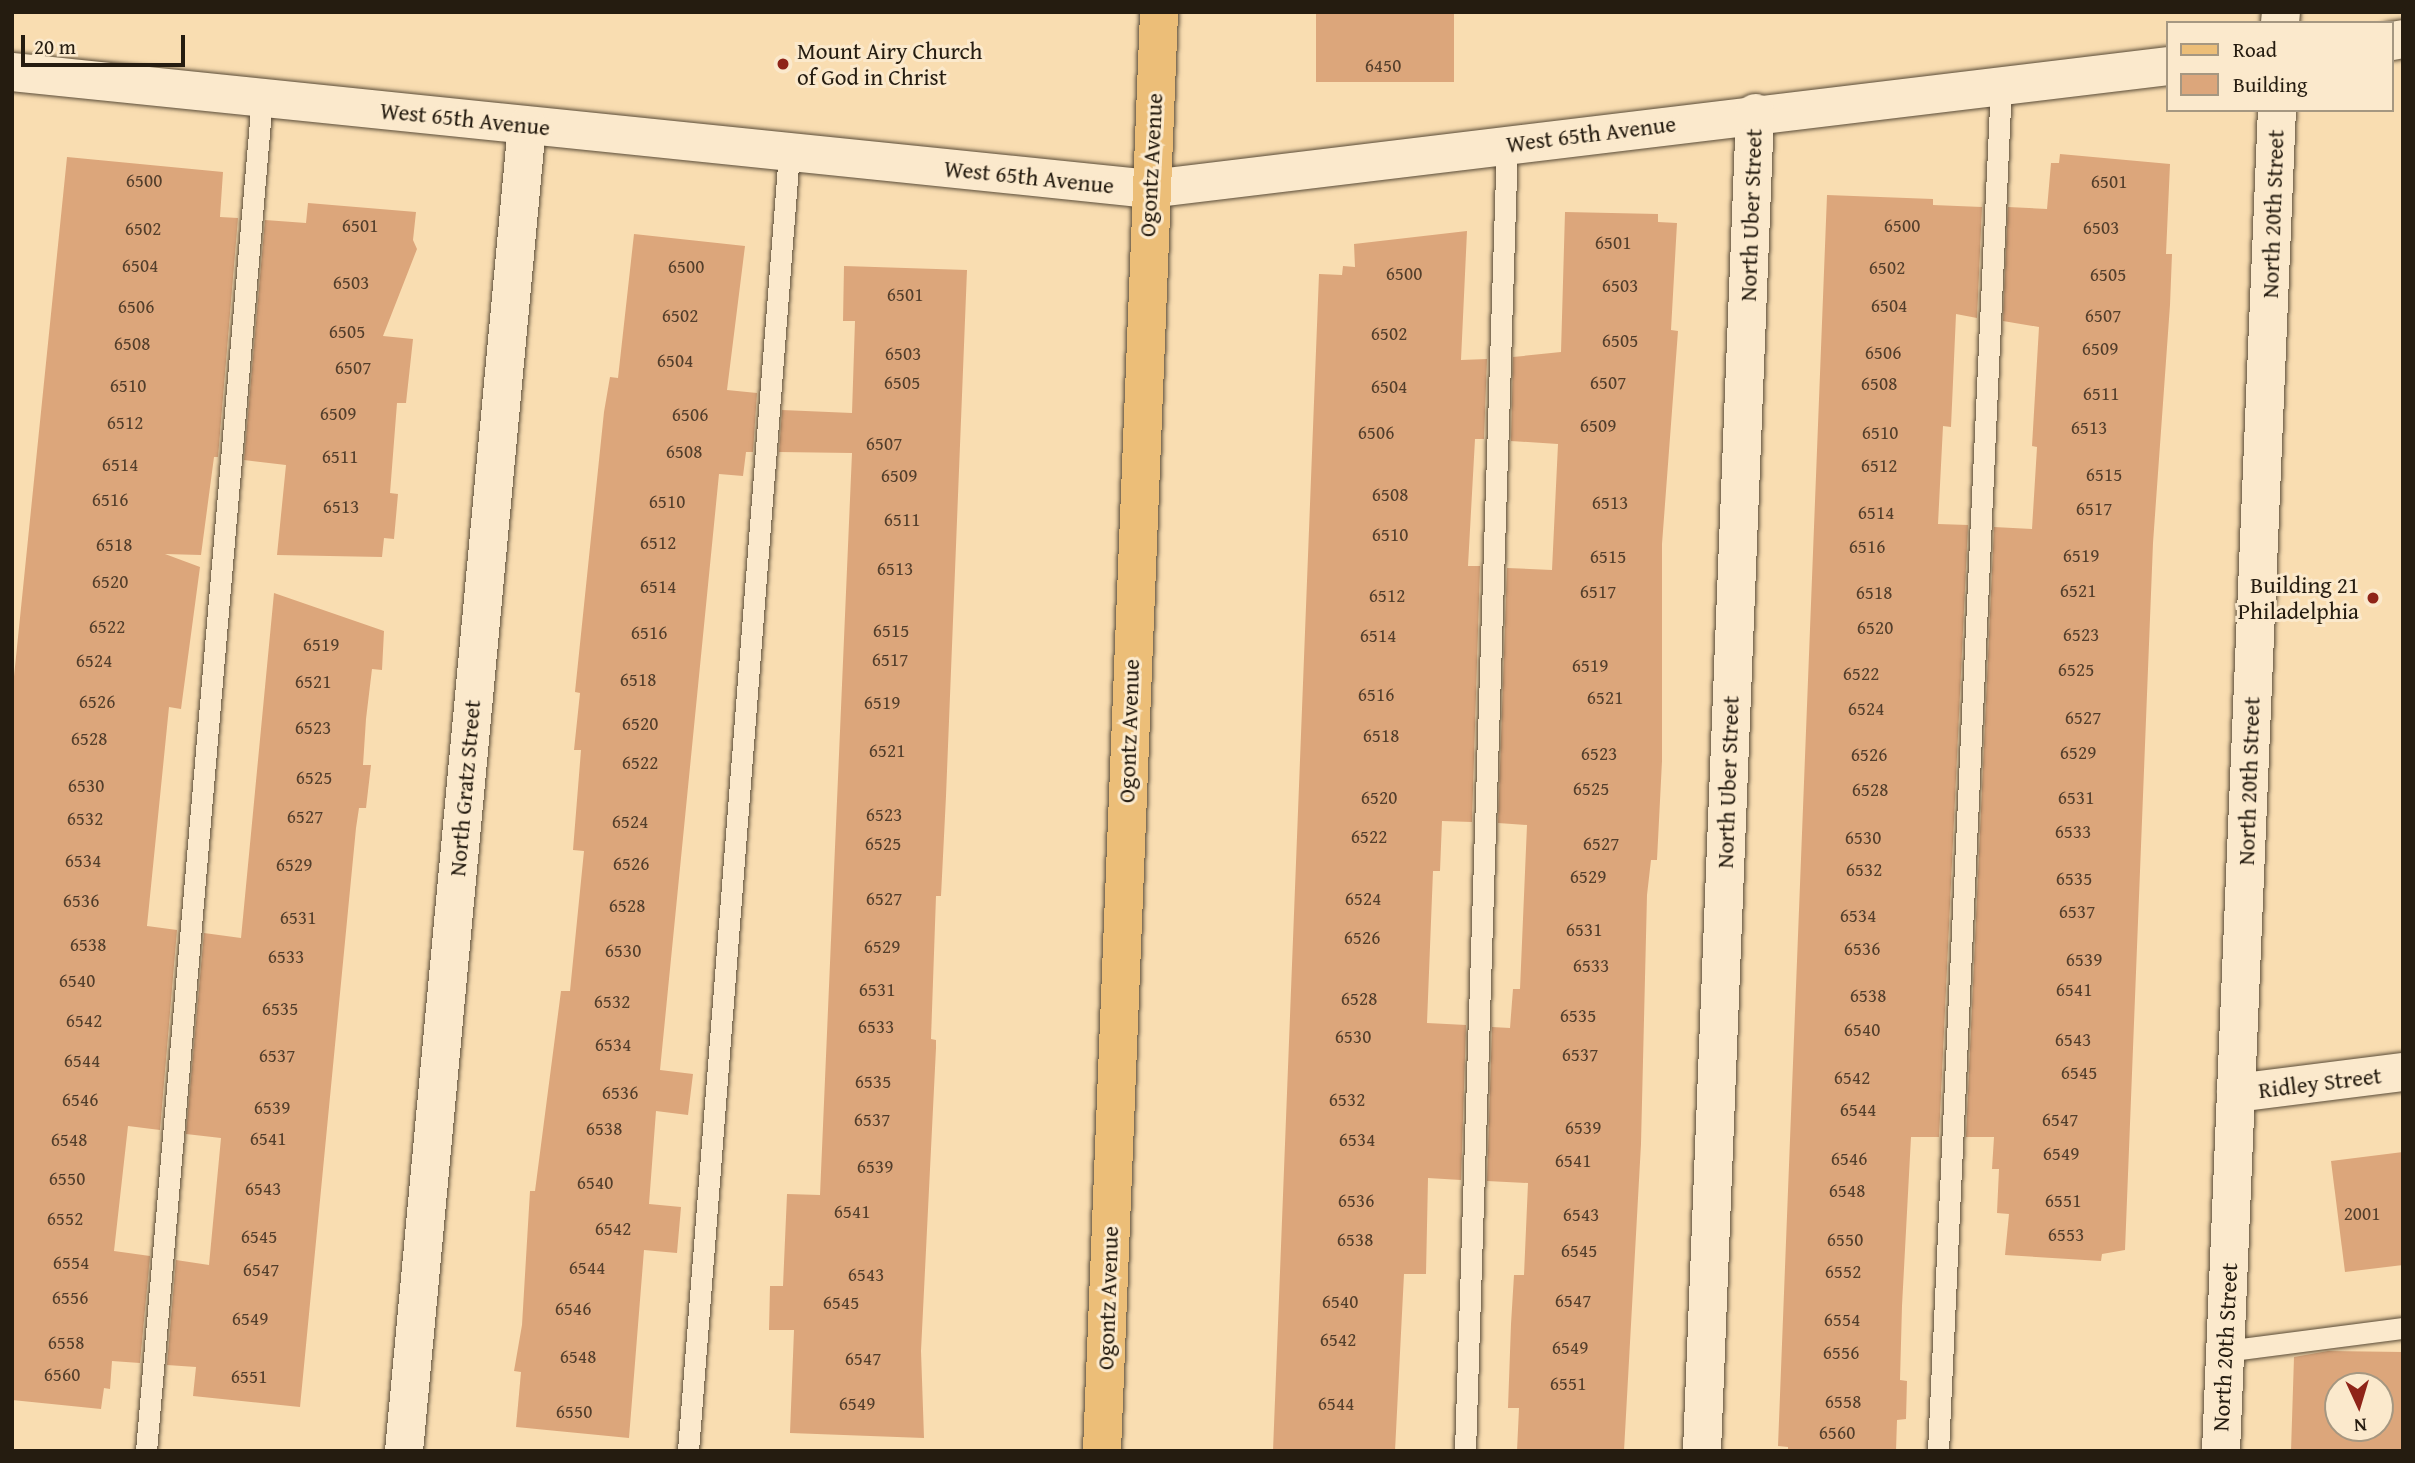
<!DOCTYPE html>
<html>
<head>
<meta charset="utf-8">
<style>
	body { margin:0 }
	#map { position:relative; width:2415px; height:1463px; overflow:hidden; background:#f9ddb1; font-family:"Gentium Book Plus",serif }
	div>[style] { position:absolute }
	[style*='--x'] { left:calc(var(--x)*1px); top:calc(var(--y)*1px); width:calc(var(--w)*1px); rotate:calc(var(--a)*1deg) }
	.building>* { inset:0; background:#dca67b; transform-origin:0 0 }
	.roads { filter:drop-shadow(0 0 2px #5a4c38) drop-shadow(0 0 2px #5a4c38) }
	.service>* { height:21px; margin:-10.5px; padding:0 10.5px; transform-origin:10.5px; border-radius:10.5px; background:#fbe9cc }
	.minor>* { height:38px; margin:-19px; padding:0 19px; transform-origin:19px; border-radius:19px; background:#fbe9cc }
	.primary>* { height:38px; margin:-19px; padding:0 19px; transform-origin:19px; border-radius:19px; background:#ecbe78 }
	.dots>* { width:19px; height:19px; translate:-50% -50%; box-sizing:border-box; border:4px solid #fbe9cc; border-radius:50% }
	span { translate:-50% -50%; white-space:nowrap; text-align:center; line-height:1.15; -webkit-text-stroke:6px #fbe9cc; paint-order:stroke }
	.number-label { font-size:19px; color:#533e2b }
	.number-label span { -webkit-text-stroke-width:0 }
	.poi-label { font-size:23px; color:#251c10 }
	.left { translate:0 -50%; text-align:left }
	.right { translate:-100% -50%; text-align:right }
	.street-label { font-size:23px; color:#251c10 }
	.frame { position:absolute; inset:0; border:14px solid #251c10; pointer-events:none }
	.legend { position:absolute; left:2166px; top:21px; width:228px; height:91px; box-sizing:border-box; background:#fbe9cc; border:2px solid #a59781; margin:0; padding:9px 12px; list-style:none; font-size:21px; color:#251c10 }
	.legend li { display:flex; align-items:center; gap:14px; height:35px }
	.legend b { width:35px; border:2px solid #a59781 }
	.north { position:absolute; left:2324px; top:1372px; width:70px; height:70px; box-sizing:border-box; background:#fbe9cc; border:2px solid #a59781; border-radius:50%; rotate:176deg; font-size:19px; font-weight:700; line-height:28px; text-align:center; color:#251c10 }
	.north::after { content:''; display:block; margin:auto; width:24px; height:32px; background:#8f2418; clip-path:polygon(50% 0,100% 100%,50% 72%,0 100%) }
	.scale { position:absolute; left:21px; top:35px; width:164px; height:32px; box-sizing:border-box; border:4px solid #251c10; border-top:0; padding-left:9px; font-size:21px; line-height:24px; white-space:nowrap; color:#251c10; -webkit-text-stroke:5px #fbe9cc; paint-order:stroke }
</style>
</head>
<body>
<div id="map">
	<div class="building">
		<i style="left:1316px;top:12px;width:138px;height:70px"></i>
		<i style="clip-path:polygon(2060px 154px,2170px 164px,2166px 254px,2172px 254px,2170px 305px,2153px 543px,2125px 1250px,2102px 1254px,2101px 1261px,2005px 1255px,2009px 1214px,1997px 1213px,1999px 1169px,1992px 1169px,1994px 1137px,1966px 1137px,1994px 527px,2032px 529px,2037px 447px,2032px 446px,2039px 327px,2003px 321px,2008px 207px,2047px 209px,2051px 163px,2059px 163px)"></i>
		<i style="clip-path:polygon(67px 157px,223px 172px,220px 217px,238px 218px,218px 457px,214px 457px,201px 555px,165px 554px,200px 567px,181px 709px,169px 707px,147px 926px,177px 930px,160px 1130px,128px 1126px,114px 1251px,150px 1256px,140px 1363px,112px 1361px,110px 1389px,104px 1388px,101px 1409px,12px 1400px,12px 696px)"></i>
		<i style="clip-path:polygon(1827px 195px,1933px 199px,1933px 205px,1982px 207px,1977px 318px,1956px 314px,1951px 427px,1943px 426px,1938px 524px,1968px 525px,1939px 1137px,1911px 1137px,1902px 1306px,1900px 1380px,1907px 1381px,1906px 1419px,1897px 1420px,1896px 1451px,1788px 1451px,1788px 1447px,1778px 1446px)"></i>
		<i style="clip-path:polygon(308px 203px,416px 212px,413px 240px,417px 249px,383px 336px,413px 339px,406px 403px,397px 403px,390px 493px,398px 494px,394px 539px,384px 538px,382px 557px,277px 555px,286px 465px,244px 460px,265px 220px,306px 223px)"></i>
		<i style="clip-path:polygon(1565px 212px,1658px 214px,1658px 222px,1677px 223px,1671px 330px,1678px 331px,1662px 544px,1662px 761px,1657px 860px,1651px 860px,1647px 895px,1641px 1144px,1624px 1451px,1517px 1451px,1519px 1408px,1508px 1408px,1511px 1324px,1514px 1275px,1524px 1275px,1528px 1183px,1487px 1181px,1492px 1027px,1510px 1028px,1513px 989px,1520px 989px,1527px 825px,1498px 823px,1507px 568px,1552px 570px,1558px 444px,1511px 441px,1513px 357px,1561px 352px)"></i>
		<i style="clip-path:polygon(1467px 231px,1461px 360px,1487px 359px,1484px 439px,1475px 439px,1468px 566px,1480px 566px,1472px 822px,1442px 821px,1440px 871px,1433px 871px,1427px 1023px,1466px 1025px,1461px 1180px,1428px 1178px,1426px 1274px,1404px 1274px,1395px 1451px,1273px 1451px,1319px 274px,1342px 275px,1343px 266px,1355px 267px,1354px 244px)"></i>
		<i style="clip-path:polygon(634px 234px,745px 246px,727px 390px,757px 393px,753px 452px,746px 452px,743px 476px,719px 474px,660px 1070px,693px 1074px,688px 1115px,656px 1111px,649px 1204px,681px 1207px,677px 1253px,644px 1250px,629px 1438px,516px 1427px,521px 1372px,514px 1371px,522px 1325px,530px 1191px,535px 1191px,561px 991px,570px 991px,584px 851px,573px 850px,581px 750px,574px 750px,580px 693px,575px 692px,604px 412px,610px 377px,618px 378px)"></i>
		<i style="clip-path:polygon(844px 266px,967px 270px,946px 796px,941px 896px,936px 896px,931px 1039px,936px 1040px,936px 1048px,921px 1351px,924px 1438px,790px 1433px,794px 1330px,769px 1330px,770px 1286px,783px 1286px,787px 1194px,820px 1195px,852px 453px,779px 452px,782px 410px,852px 413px,855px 321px,843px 321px)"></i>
		<i style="clip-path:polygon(274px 593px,384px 631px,382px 670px,372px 669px,366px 719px,363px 765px,371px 765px,366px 808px,359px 808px,356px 828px,300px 1407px,193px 1396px,196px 1367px,167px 1365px,176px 1260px,209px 1265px,221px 1138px,186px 1134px,204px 933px,241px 938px)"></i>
		<i style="clip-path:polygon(2403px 1152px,2403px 1265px,2345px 1272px,2331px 1161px)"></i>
		<i style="clip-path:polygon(evenodd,2328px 1351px,2403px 1352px,2403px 1451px,2291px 1451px,2294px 1357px,2328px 1351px,2338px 1386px,2380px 1386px,2380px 1428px,2338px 1428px,2338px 1386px)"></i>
	</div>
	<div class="roads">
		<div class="service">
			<i style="--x:2225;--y:1351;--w:179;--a:-7.4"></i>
			<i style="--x:146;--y:1451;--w:1359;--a:-85.1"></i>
			<i style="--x:688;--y:1451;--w:1303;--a:-85.55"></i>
			<i style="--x:1465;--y:1451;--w:1308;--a:-88.16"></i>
			<i style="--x:1938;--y:1451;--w:1367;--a:-87.36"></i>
		</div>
		<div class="minor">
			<i style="--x:2280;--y:23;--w:11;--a:-85"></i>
			<i style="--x:2392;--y:41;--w:11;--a:-10"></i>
			<i style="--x:12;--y:72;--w:1144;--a:5.87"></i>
			<i style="--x:1150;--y:189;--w:1025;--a:-6.89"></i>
			<i style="--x:2236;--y:1093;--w:168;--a:-7.2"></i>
			<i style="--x:404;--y:1451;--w:1331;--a:-84.7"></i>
			<i style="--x:1702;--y:1451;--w:1339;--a:-87.73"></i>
			<i style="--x:2221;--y:1451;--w:1342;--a:-87.61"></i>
		</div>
		<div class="primary">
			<i style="--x:1102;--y:1451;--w:1440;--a:-87.73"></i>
		</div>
	</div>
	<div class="dots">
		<i style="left:783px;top:64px;background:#8f2418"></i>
		<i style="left:2373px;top:598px;background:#8f2418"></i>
	</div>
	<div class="number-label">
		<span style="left:1383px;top:66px">6450</span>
		<span style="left:144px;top:181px">6500</span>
		<span style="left:2109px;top:182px">6501</span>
		<span style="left:360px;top:226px">6501</span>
		<span style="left:1902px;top:226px">6500</span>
		<span style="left:2101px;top:228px">6503</span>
		<span style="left:143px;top:229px">6502</span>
		<span style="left:1613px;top:243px">6501</span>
		<span style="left:140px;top:266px">6504</span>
		<span style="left:686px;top:267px">6500</span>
		<span style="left:1887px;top:268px">6502</span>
		<span style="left:1404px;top:274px">6500</span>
		<span style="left:2108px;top:275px">6505</span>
		<span style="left:351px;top:283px">6503</span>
		<span style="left:1620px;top:286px">6503</span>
		<span style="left:905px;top:295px">6501</span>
		<span style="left:1889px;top:306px">6504</span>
		<span style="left:136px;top:307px">6506</span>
		<span style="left:680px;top:316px">6502</span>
		<span style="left:2103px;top:316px">6507</span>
		<span style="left:347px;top:332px">6505</span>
		<span style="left:1389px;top:334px">6502</span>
		<span style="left:1620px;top:341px">6505</span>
		<span style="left:132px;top:344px">6508</span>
		<span style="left:2100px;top:349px">6509</span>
		<span style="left:1883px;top:353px">6506</span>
		<span style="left:903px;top:354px">6503</span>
		<span style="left:675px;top:361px">6504</span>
		<span style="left:353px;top:368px">6507</span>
		<span style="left:902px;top:383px">6505</span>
		<span style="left:1608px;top:383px">6507</span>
		<span style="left:1879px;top:384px">6508</span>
		<span style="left:128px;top:386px">6510</span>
		<span style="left:1389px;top:387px">6504</span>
		<span style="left:2101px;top:394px">6511</span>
		<span style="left:338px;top:414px">6509</span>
		<span style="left:690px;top:415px">6506</span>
		<span style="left:125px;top:423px">6512</span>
		<span style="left:1598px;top:426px">6509</span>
		<span style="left:2089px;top:428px">6513</span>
		<span style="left:1376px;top:433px">6506</span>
		<span style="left:1880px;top:433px">6510</span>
		<span style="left:884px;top:444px">6507</span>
		<span style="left:684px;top:452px">6508</span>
		<span style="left:340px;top:457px">6511</span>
		<span style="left:120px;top:465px">6514</span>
		<span style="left:1879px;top:466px">6512</span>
		<span style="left:2104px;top:475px">6515</span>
		<span style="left:899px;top:476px">6509</span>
		<span style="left:1390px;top:495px">6508</span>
		<span style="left:110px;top:500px">6516</span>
		<span style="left:667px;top:502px">6510</span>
		<span style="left:1610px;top:503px">6513</span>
		<span style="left:341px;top:507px">6513</span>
		<span style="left:2094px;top:509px">6517</span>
		<span style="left:1876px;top:513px">6514</span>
		<span style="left:902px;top:520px">6511</span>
		<span style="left:1390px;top:535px">6510</span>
		<span style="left:658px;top:543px">6512</span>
		<span style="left:114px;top:545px">6518</span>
		<span style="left:1867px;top:547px">6516</span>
		<span style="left:2081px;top:556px">6519</span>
		<span style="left:1608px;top:557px">6515</span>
		<span style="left:895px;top:569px">6513</span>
		<span style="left:110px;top:582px">6520</span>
		<span style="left:658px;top:587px">6514</span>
		<span style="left:2078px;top:591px">6521</span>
		<span style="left:1598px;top:592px">6517</span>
		<span style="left:1874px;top:593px">6518</span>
		<span style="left:1387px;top:596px">6512</span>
		<span style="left:107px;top:627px">6522</span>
		<span style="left:1875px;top:628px">6520</span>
		<span style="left:891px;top:631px">6515</span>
		<span style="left:649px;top:633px">6516</span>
		<span style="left:2081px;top:635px">6523</span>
		<span style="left:1378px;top:636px">6514</span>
		<span style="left:321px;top:645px">6519</span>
		<span style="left:890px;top:660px">6517</span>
		<span style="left:94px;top:661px">6524</span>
		<span style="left:1590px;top:666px">6519</span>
		<span style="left:2076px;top:670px">6525</span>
		<span style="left:1861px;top:674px">6522</span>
		<span style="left:638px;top:680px">6518</span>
		<span style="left:313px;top:682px">6521</span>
		<span style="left:1376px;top:695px">6516</span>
		<span style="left:1605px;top:698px">6521</span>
		<span style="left:97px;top:702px">6526</span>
		<span style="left:882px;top:703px">6519</span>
		<span style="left:1866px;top:709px">6524</span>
		<span style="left:2083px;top:718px">6527</span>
		<span style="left:640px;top:724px">6520</span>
		<span style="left:313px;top:728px">6523</span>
		<span style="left:1381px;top:736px">6518</span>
		<span style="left:89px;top:739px">6528</span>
		<span style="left:887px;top:751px">6521</span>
		<span style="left:2078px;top:753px">6529</span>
		<span style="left:1599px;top:754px">6523</span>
		<span style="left:1869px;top:755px">6526</span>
		<span style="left:640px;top:763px">6522</span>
		<span style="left:314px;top:778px">6525</span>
		<span style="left:86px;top:786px">6530</span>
		<span style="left:1591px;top:789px">6525</span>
		<span style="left:1870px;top:790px">6528</span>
		<span style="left:1379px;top:798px">6520</span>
		<span style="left:2076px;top:798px">6531</span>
		<span style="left:884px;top:815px">6523</span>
		<span style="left:305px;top:817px">6527</span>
		<span style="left:85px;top:819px">6532</span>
		<span style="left:630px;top:822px">6524</span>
		<span style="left:2073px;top:832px">6533</span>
		<span style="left:1369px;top:837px">6522</span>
		<span style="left:1863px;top:838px">6530</span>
		<span style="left:883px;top:844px">6525</span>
		<span style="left:1601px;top:844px">6527</span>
		<span style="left:83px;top:861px">6534</span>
		<span style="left:631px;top:864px">6526</span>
		<span style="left:294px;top:865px">6529</span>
		<span style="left:1864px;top:870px">6532</span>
		<span style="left:1588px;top:877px">6529</span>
		<span style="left:2074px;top:879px">6535</span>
		<span style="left:884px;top:899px">6527</span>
		<span style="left:1363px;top:899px">6524</span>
		<span style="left:81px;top:901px">6536</span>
		<span style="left:627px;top:906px">6528</span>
		<span style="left:2077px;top:912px">6537</span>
		<span style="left:1858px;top:916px">6534</span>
		<span style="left:298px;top:918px">6531</span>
		<span style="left:1584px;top:930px">6531</span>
		<span style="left:1362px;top:938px">6526</span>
		<span style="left:88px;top:945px">6538</span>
		<span style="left:882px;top:947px">6529</span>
		<span style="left:1862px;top:949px">6536</span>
		<span style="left:623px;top:951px">6530</span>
		<span style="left:286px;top:957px">6533</span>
		<span style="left:2084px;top:960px">6539</span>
		<span style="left:1591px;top:966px">6533</span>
		<span style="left:77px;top:981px">6540</span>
		<span style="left:877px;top:990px">6531</span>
		<span style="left:2074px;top:990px">6541</span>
		<span style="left:1868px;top:996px">6538</span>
		<span style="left:1359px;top:999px">6528</span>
		<span style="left:612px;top:1002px">6532</span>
		<span style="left:280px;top:1009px">6535</span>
		<span style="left:1578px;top:1016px">6535</span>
		<span style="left:84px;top:1021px">6542</span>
		<span style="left:876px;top:1027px">6533</span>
		<span style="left:1862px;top:1030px">6540</span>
		<span style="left:1353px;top:1037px">6530</span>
		<span style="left:2073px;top:1040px">6543</span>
		<span style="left:613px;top:1045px">6534</span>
		<span style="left:1580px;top:1055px">6537</span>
		<span style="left:277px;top:1056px">6537</span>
		<span style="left:82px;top:1061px">6544</span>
		<span style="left:2079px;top:1073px">6545</span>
		<span style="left:1852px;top:1078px">6542</span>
		<span style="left:873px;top:1082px">6535</span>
		<span style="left:620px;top:1093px">6536</span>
		<span style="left:80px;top:1100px">6546</span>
		<span style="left:1347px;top:1100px">6532</span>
		<span style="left:272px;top:1108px">6539</span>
		<span style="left:1858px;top:1110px">6544</span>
		<span style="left:872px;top:1120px">6537</span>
		<span style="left:2060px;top:1120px">6547</span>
		<span style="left:1583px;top:1128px">6539</span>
		<span style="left:604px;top:1129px">6538</span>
		<span style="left:268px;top:1139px">6541</span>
		<span style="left:69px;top:1140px">6548</span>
		<span style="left:1357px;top:1140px">6534</span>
		<span style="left:2061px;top:1154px">6549</span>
		<span style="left:1849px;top:1159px">6546</span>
		<span style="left:1573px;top:1161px">6541</span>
		<span style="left:875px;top:1167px">6539</span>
		<span style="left:67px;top:1179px">6550</span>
		<span style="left:595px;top:1183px">6540</span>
		<span style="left:263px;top:1189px">6543</span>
		<span style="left:1847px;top:1191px">6548</span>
		<span style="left:1356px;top:1201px">6536</span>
		<span style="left:2063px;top:1201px">6551</span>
		<span style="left:852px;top:1212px">6541</span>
		<span style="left:2362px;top:1214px">2001</span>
		<span style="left:1581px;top:1215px">6543</span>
		<span style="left:65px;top:1219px">6552</span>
		<span style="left:613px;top:1229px">6542</span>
		<span style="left:2066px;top:1235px">6553</span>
		<span style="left:259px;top:1237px">6545</span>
		<span style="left:1355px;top:1240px">6538</span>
		<span style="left:1845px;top:1240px">6550</span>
		<span style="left:1579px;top:1251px">6545</span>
		<span style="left:71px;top:1263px">6554</span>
		<span style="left:587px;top:1268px">6544</span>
		<span style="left:261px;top:1270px">6547</span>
		<span style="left:1843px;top:1272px">6552</span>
		<span style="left:866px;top:1275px">6543</span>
		<span style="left:70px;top:1298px">6556</span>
		<span style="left:1573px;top:1301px">6547</span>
		<span style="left:1340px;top:1302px">6540</span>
		<span style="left:841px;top:1303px">6545</span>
		<span style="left:573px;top:1309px">6546</span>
		<span style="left:250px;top:1319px">6549</span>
		<span style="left:1842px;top:1320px">6554</span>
		<span style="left:1338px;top:1340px">6542</span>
		<span style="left:66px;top:1343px">6558</span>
		<span style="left:1570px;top:1348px">6549</span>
		<span style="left:1841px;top:1353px">6556</span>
		<span style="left:578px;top:1357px">6548</span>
		<span style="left:863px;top:1359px">6547</span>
		<span style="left:62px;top:1375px">6560</span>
		<span style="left:249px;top:1377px">6551</span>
		<span style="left:1568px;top:1384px">6551</span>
		<span style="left:1843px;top:1402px">6558</span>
		<span style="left:857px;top:1404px">6549</span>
		<span style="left:1336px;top:1404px">6544</span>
		<span style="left:574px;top:1412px">6550</span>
		<span style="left:1837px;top:1433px">6560</span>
	</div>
	<div class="poi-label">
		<span class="left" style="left:797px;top:64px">Mount Airy Church<br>of God in Christ</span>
		<span class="right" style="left:2359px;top:598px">Building 21<br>Philadelphia</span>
	</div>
	<div class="street-label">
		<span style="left:465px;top:119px;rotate:6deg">West 65th Avenue</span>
		<span style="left:1591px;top:134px;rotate:-7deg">West 65th Avenue</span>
		<span style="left:1151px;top:165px;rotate:-87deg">Ogontz Avenue</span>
		<span style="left:1029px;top:177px;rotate:6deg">West 65th Avenue</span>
		<span style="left:2273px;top:214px;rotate:-88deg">North 20th Street</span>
		<span style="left:1751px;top:215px;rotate:-88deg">North Uber Street</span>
		<span style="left:1129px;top:731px;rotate:-88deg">Ogontz Avenue</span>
		<span style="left:2249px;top:781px;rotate:-88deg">North 20th Street</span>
		<span style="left:1728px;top:782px;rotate:-88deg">North Uber Street</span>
		<span style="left:465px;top:788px;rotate:-85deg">North Gratz Street</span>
		<span style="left:2320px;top:1083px;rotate:-7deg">Ridley Street</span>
		<span style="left:1108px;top:1298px;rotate:-88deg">Ogontz Avenue</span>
		<span style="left:2225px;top:1347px;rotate:-87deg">North 20th Street</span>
	</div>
	<div class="frame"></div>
	<ul class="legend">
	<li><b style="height:9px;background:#ecbe78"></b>Road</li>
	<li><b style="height:19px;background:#dca67b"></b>Building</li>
	</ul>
	<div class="north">N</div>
	<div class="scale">20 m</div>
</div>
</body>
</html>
